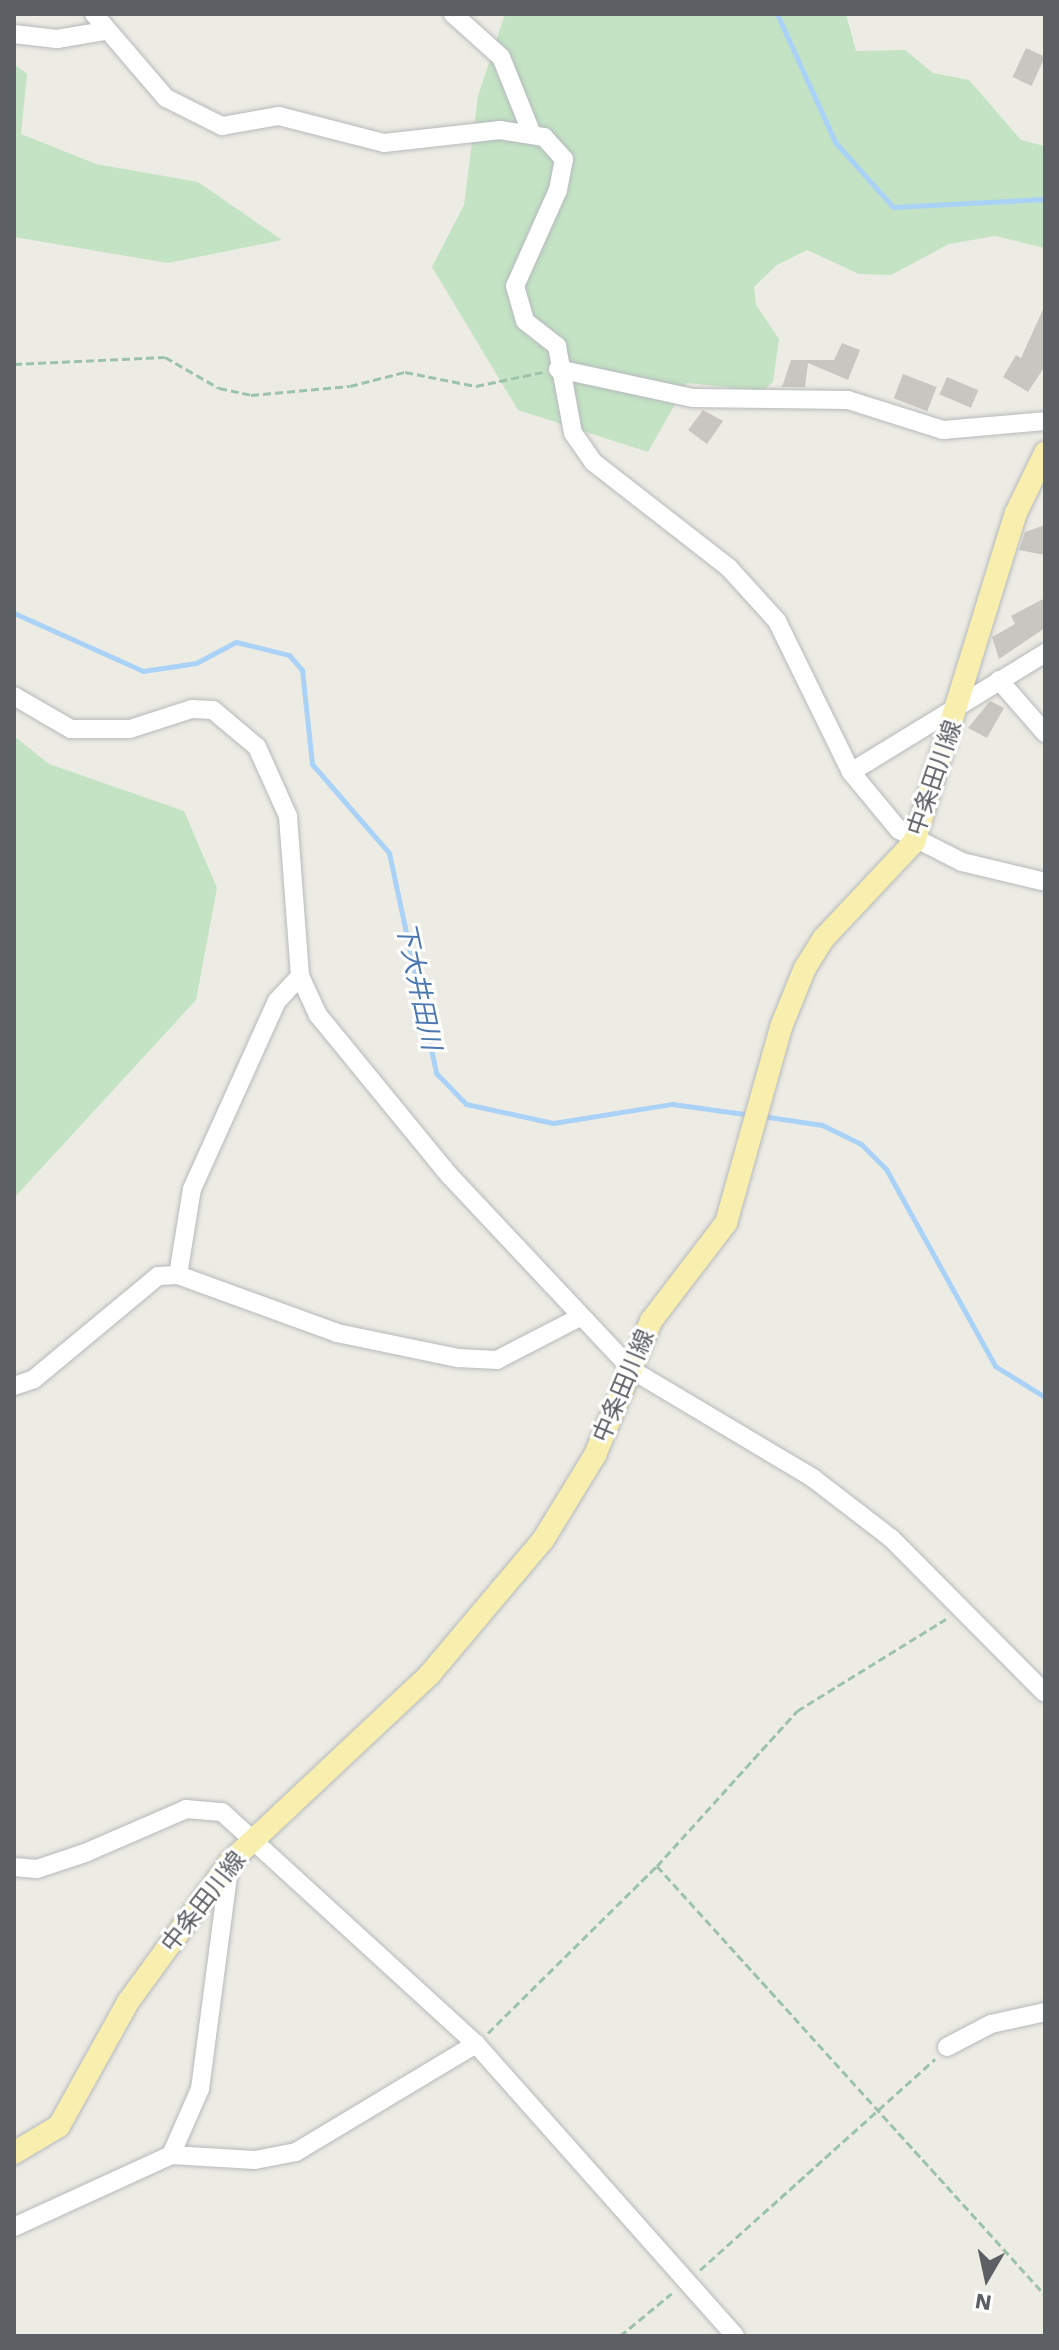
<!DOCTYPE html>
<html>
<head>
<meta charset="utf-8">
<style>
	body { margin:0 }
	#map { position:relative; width:1059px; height:2350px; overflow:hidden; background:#edece4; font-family:"Work Sans","Noto Sans JP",sans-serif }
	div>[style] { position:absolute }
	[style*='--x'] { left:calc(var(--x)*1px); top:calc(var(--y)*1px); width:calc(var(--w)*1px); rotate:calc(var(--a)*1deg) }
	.green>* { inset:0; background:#c3e3c4 }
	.stream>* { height:5px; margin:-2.5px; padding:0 2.5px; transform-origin:2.5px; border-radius:2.5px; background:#aad2f7 }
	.building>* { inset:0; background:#c9c6c1; transform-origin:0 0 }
	.path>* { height:3px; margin-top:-1.5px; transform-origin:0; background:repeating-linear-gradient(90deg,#9cc3aa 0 8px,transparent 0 12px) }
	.roads { filter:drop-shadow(0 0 2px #b6b9bd) drop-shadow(0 0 2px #b6b9bd) }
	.minor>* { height:18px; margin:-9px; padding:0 9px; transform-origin:9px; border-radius:9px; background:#fff }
	.major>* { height:22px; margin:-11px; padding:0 11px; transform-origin:11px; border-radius:11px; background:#f8efaf }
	span { translate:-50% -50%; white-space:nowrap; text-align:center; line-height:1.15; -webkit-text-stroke:6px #fff; paint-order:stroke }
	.street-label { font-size:24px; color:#5c5f63 }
	.water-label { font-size:26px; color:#4c78b1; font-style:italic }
	.frame { position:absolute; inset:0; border:16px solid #5c5f63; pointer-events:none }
	.north { position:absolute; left:947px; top:2238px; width:80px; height:80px; -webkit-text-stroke:6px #fff; paint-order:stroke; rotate:189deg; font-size:22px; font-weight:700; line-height:32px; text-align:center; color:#5c5f63 }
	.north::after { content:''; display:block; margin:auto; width:28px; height:36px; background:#5c5f63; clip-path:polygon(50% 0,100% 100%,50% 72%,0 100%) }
</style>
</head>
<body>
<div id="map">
	<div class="green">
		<i style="clip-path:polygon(505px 14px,846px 14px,856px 51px,905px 50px,933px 73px,969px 80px,1021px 140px,1045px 146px,1045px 248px,995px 236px,949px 244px,891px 275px,859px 274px,807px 250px,777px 265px,754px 287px,756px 305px,779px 339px,773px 382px,762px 391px,687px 383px,648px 452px,518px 410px,432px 267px,464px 205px,478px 96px)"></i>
		<i style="clip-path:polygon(14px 64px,27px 74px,21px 134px,96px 164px,198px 182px,282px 240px,168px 263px,14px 237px)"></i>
		<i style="clip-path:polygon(14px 736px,49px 764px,184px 811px,217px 888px,196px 1000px,14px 1198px)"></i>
	</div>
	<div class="stream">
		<i style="--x:777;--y:14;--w:141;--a:65.6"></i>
		<i style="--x:835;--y:142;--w:87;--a:48.3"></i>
		<i style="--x:893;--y:207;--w:152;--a:-3"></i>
		<i style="--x:14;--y:613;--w:141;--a:24.2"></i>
		<i style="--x:143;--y:671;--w:54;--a:-8.6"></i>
		<i style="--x:196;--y:663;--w:45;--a:-27.7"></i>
		<i style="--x:236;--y:642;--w:55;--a:13.8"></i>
		<i style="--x:289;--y:655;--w:20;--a:49"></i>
		<i style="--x:302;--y:670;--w:95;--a:83.9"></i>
		<i style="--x:312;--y:764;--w:118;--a:49.1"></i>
		<i style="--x:389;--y:853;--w:225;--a:77.9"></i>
		<i style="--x:436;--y:1073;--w:43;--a:45.9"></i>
		<i style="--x:466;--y:1104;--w:89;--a:12.3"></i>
		<i style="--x:553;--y:1123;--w:121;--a:-9.1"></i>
		<i style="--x:672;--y:1104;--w:80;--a:7.9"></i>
		<i style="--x:761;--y:1116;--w:62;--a:8.4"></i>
		<i style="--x:822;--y:1125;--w:43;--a:26"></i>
		<i style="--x:861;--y:1144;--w:35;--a:45"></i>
		<i style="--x:886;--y:1169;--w:225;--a:61"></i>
		<i style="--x:995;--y:1366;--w:59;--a:31.8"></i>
	</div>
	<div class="building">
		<i style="left:1026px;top:48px;width:21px;height:32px;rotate:25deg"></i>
		<i style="clip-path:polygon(1045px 305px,1045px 366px,1028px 392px,1003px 377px,1016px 355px,1021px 358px)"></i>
		<i style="clip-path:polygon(842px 343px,860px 350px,848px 380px,808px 363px,805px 387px,782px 387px,791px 360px,834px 360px)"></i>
		<i style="left:903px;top:374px;width:36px;height:26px;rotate:21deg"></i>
		<i style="left:947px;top:377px;width:34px;height:19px;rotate:23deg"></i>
		<i style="clip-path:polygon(703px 410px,723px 421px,707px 444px,688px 430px)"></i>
		<i style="clip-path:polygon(1045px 525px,1045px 555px,1019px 550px,1025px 532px)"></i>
		<i style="clip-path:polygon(1045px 598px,1045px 628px,999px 659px,992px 637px,1015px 624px,1011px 616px)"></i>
		<i style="clip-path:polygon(990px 701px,1004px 708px,987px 738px,968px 728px)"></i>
	</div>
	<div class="path">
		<i style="--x:14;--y:364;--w:151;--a:-2.7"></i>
		<i style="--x:165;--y:357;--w:62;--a:29.9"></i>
		<i style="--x:219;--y:388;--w:33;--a:12"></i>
		<i style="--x:251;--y:395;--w:99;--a:-5.2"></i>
		<i style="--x:350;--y:386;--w:57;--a:-14.3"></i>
		<i style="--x:405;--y:372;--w:72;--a:11.2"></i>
		<i style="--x:476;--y:386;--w:68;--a:-11.8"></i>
		<i style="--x:657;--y:1866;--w:209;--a:-47.9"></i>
		<i style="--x:797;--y:1711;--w:175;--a:-31.7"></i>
		<i style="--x:488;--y:2033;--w:238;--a:-44.7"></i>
		<i style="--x:657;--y:1866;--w:578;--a:47.87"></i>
		<i style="--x:700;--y:2270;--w:316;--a:-41.9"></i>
		<i style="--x:620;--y:2336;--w:67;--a:-39.6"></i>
	</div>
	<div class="roads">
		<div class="minor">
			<i style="--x:94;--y:14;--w:111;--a:49.4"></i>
			<i style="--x:166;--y:98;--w:63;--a:26.6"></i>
			<i style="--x:222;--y:126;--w:58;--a:-10"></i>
			<i style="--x:279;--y:116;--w:108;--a:14.4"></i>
			<i style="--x:384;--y:143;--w:117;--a:-6.4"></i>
			<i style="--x:500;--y:130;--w:45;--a:9"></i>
			<i style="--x:544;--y:137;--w:30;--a:48"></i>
			<i style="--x:564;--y:159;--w:32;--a:101"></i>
			<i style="--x:558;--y:190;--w:105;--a:114.1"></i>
			<i style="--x:515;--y:286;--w:36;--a:74"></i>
			<i style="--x:525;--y:321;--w:41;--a:38"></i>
			<i style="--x:557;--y:346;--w:88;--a:79.6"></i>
			<i style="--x:573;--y:433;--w:35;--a:55"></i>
			<i style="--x:593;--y:462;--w:172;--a:37.9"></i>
			<i style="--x:729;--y:568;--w:72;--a:47.8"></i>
			<i style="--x:777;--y:621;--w:168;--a:63.9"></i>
			<i style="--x:851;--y:772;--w:75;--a:50.4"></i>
			<i style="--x:899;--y:830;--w:71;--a:26.9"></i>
			<i style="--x:962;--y:862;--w:85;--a:13.5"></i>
			<i style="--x:453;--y:14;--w:64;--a:41.9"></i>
			<i style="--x:501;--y:57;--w:83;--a:68.1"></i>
			<i style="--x:14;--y:34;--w:43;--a:6.6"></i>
			<i style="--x:57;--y:39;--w:49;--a:-9.5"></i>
			<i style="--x:558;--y:369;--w:138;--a:12.1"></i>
			<i style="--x:693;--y:398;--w:155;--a:0.7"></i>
			<i style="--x:848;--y:400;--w:100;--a:17.5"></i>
			<i style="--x:943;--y:430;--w:102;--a:-5"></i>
			<i style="--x:999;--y:680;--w:70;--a:49"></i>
			<i style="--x:14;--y:696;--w:66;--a:30.1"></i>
			<i style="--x:71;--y:729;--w:59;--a:0"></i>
			<i style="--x:130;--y:729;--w:65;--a:-17.9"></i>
			<i style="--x:192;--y:709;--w:21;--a:3"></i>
			<i style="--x:213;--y:710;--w:57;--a:40.1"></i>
			<i style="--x:257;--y:747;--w:76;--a:65.8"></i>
			<i style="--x:288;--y:816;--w:160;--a:85.7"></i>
			<i style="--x:300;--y:976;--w:43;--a:65.2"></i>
			<i style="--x:318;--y:1015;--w:207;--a:50.7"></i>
			<i style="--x:449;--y:1175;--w:267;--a:46.8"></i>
			<i style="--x:632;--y:1370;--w:211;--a:30.8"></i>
			<i style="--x:813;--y:1478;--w:98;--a:37.6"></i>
			<i style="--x:891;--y:1538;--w:218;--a:45.2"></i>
			<i style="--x:851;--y:772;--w:228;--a:-31.5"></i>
			<i style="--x:178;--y:1275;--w:87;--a:-80.8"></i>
			<i style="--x:192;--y:1189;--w:206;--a:-65.7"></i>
			<i style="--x:277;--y:1001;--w:34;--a:-47"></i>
			<i style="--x:14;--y:1386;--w:21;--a:-19"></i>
			<i style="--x:34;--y:1379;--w:161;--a:-39.7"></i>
			<i style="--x:158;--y:1276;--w:20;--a:-3"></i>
			<i style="--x:178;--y:1275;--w:169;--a:20"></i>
			<i style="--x:337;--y:1333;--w:124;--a:11.7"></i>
			<i style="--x:458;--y:1358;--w:39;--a:3"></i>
			<i style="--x:497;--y:1360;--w:91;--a:-27.4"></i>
			<i style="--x:14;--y:1867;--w:23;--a:5"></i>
			<i style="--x:37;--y:1869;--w:51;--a:-18.4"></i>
			<i style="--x:85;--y:1853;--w:110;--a:-23.5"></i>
			<i style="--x:186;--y:1809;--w:36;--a:5"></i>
			<i style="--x:222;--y:1812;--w:344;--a:42.4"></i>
			<i style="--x:476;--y:2044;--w:390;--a:48.4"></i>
			<i style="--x:947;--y:2047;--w:50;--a:-27.6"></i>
			<i style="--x:991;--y:2024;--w:55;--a:-12.5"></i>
			<i style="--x:171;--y:2155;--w:72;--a:-66.3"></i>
			<i style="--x:200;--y:2089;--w:229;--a:-82.5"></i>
			<i style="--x:14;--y:2227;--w:173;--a:-24.6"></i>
			<i style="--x:171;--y:2155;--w:84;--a:3.4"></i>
			<i style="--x:255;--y:2160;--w:42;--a:-11"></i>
			<i style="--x:296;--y:2152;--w:210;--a:-31"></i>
		</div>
		<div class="major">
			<i style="--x:14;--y:2153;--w:52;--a:-31"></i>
			<i style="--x:59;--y:2126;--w:142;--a:-60.9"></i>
			<i style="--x:128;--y:2002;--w:173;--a:-53.9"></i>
			<i style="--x:230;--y:1862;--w:274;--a:-43.2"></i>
			<i style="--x:430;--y:1674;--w:175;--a:-49.9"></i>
			<i style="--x:543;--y:1540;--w:100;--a:-58.5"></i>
			<i style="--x:595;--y:1455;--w:145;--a:-67.3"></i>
			<i style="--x:651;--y:1321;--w:123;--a:-52.6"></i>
			<i style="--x:726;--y:1223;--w:204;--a:-74.3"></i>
			<i style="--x:781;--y:1027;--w:64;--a:-67.9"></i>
			<i style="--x:805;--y:968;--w:36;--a:-58"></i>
			<i style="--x:824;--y:938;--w:132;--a:-46.8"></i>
			<i style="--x:914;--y:842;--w:344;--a:-72.8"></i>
			<i style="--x:1016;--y:513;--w:67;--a:-64.2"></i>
		</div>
	</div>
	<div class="street-label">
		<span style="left:935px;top:778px;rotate:-71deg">中条田川線</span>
		<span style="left:624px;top:1386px;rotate:-67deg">中条田川線</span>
		<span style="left:204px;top:1902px;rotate:-52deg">中条田川線</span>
	</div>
	<div class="water-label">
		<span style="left:418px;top:986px;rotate:78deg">下大井田川</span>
	</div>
	<div class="frame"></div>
	<div class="north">N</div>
</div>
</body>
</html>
